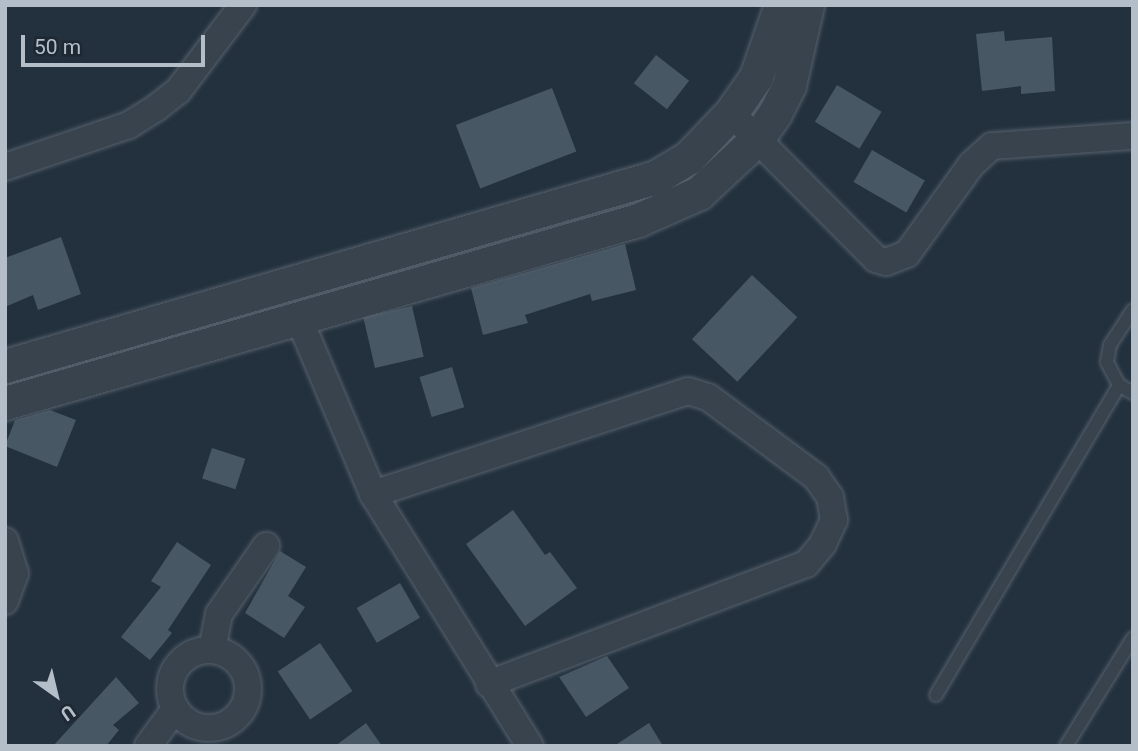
<!DOCTYPE html>
<html>
<head>
<meta charset="utf-8">
<style>
	body { margin:0 }
	#map { position:relative; width:1138px; height:751px; overflow:hidden; background:#23313e; font-family:Roboto,sans-serif }
	div>[style] { position:absolute }
	[style*='--x'] { left:calc(var(--x)*1px); top:calc(var(--y)*1px); width:calc(var(--w)*1px); rotate:calc(var(--a)*1deg) }
	.building>* { inset:0; background:#475764; transform-origin:0 0 }
	.roads { filter:drop-shadow(0 0 2px #56616c) drop-shadow(0 0 2px #56616c) }
	.service>* { height:12px; margin:-6px; padding:0 6px; transform-origin:6px; border-radius:6px; background:#38434e }
	.minor>* { height:26px; margin:-13px; padding:0 13px; transform-origin:13px; border-radius:13px; background:#38434e }
	.minor>.ring { margin:-13px; padding:0; box-sizing:content-box; background:none; border:26px solid #38434e; border-radius:50% }
	.tertiary>* { height:33px; margin:-16.5px; padding:0 16.5px; transform-origin:16.5px; border-radius:16.5px; background:#38434e }
	span { translate:-50% -50%; white-space:nowrap; text-align:center; line-height:1.15; -webkit-text-stroke:6px #1d2833; paint-order:stroke }
	.frame { position:absolute; inset:0; border:7px solid #b4bec9; pointer-events:none }
	.north { position:absolute; left:21px; top:660px; width:70px; height:70px; -webkit-text-stroke:5px #1d2833; paint-order:stroke; rotate:146deg; font-size:19px; font-weight:700; line-height:28px; text-align:center; color:#b4bec9 }
	.north::after { content:''; display:block; margin:auto; width:24px; height:32px; background:#b4bec9; clip-path:polygon(50% 0,100% 100%,50% 72%,0 100%) }
	.scale { position:absolute; left:21px; top:35px; width:184px; height:32px; box-sizing:border-box; border:4px solid #b4bec9; border-top:0; padding-left:9px; font-size:21px; line-height:24px; white-space:nowrap; color:#b4bec9; -webkit-text-stroke:5px #1d2833; paint-order:stroke }
</style>
</head>
<body>
<div id="map">
	<div class="building">
		<i style="clip-path:polygon(1004px 31px,1005px 41px,1052px 37px,1055px 91px,1021px 94px,1021px 86px,982px 91px,976px 34px)"></i>
		<i style="left:656px;top:55px;width:42px;height:36px;rotate:38deg"></i>
		<i style="left:837px;top:85px;width:52px;height:43px;rotate:31deg"></i>
		<i style="left:552px;top:88px;width:68px;height:103px;rotate:69deg"></i>
		<i style="left:872px;top:150px;width:61px;height:37px;rotate:30deg"></i>
		<i style="clip-path:polygon(61px 237px,81px 294px,38px 310px,33px 295px,5px 307px,5px 258px)"></i>
		<i style="clip-path:polygon(625px 244px,636px 290px,592px 301px,590px 294px,525px 315px,528px 323px,483px 335px,471px 288px)"></i>
		<i style="left:752px;top:275px;width:62px;height:88px;rotate:43deg"></i>
		<i style="left:412px;top:306px;width:52px;height:50px;rotate:77deg"></i>
		<i style="left:452px;top:367px;width:42px;height:34px;rotate:73deg"></i>
		<i style="clip-path:polygon(50px 410px,76px 420px,57px 467px,5px 446px,15px 420px)"></i>
		<i style="left:212px;top:448px;width:35px;height:32px;rotate:18deg"></i>
		<i style="clip-path:polygon(513px 510px,545px 555px,550px 552px,577px 588px,525px 626px,466px 544px)"></i>
		<i style="clip-path:polygon(177px 542px,211px 565px,168px 630px,172px 633px,150px 660px,121px 637px,161px 587px,151px 581px)"></i>
		<i style="clip-path:polygon(280px 551px,306px 567px,288px 596px,305px 607px,284px 638px,245px 613px)"></i>
		<i style="left:400px;top:583px;width:40px;height:50px;rotate:60deg"></i>
		<i style="left:320px;top:643px;width:58px;height:51px;rotate:56deg"></i>
		<i style="clip-path:polygon(607px 656px,629px 688px,586px 717px,559px 677px)"></i>
		<i style="clip-path:polygon(116px 677px,139px 703px,113px 725px,119px 730px,106px 746px,53px 746px)"></i>
		<i style="clip-path:polygon(366px 723px,382px 746px,335px 746px)"></i>
		<i style="clip-path:polygon(649px 723px,663px 746px,614px 746px)"></i>
	</div>
	<div class="roads">
		<div class="service">
			<i style="--x:1119;--y:385;--w:26;--a:-118"></i>
			<i style="--x:1107;--y:362;--w:17;--a:-80"></i>
			<i style="--x:1110;--y:345;--w:42;--a:-56.7"></i>
			<i style="--x:936;--y:695;--w:360;--a:-59.4"></i>
			<i style="--x:1119;--y:385;--w:16;--a:30"></i>
			<i style="--x:1066;--y:746;--w:127;--a:-58.2"></i>
		</div>
		<div class="minor">
			<i style="--x:731;--y:113;--w:206;--a:45.2"></i>
			<i style="--x:876;--y:259;--w:10;--a:17"></i>
			<i style="--x:886;--y:262;--w:22;--a:-21"></i>
			<i style="--x:907;--y:254;--w:111;--a:-54.2"></i>
			<i style="--x:972;--y:164;--w:27;--a:-42"></i>
			<i style="--x:992;--y:146;--w:141;--a:-4.1"></i>
			<i style="--x:5;--y:167;--w:131;--a:-18.7"></i>
			<i style="--x:129;--y:125;--w:32;--a:-32"></i>
			<i style="--x:156;--y:108;--w:28;--a:-38"></i>
			<i style="--x:178;--y:91;--w:108;--a:-52.9"></i>
			<i style="--x:300;--y:321;--w:188;--a:67.1"></i>
			<i style="--x:373;--y:494;--w:297;--a:58.1"></i>
			<i style="--x:373;--y:494;--w:331;--a:-18.1"></i>
			<i style="--x:688;--y:391;--w:21;--a:17"></i>
			<i style="--x:708;--y:397;--w:134;--a:36.5"></i>
			<i style="--x:816;--y:477;--w:24;--a:55"></i>
			<i style="--x:830;--y:497;--w:23;--a:80"></i>
			<i style="--x:834;--y:520;--w:26;--a:115"></i>
			<i style="--x:823;--y:544;--w:26;--a:130"></i>
			<i style="--x:806;--y:564;--w:339;--a:159.3"></i>
			<i style="--x:5;--y:541;--w:34;--a:73"></i>
			<i style="--x:15;--y:573;--w:30;--a:110"></i>
			<i style="--x:212;--y:650;--w:37;--a:-79"></i>
			<i style="--x:219;--y:614;--w:83;--a:-55.3"></i>
			<i class="ring" style="left:170px;top:650px;width:52px;height:52px"></i>
			<i style="--x:148;--y:746;--w:46;--a:-53.9"></i>
		</div>
		<div class="tertiary">
			<i style="--x:5;--y:366;--w:678;--a:-16.19"></i>
			<i style="--x:656;--y:177;--w:37;--a:-31"></i>
			<i style="--x:688;--y:158;--w:62;--a:-46.3"></i>
			<i style="--x:731;--y:113;--w:44;--a:-55.2"></i>
			<i style="--x:756;--y:77;--w:76;--a:-70.9"></i>
			<i style="--x:5;--y:403;--w:659;--a:-16.12"></i>
			<i style="--x:638;--y:220;--w:67;--a:-23.9"></i>
			<i style="--x:699;--y:193;--w:79;--a:-43"></i>
			<i style="--x:757;--y:139;--w:32;--a:-55"></i>
			<i style="--x:775;--y:113;--w:31;--a:-63"></i>
			<i style="--x:789;--y:85;--w:82;--a:-77.3"></i>
		</div>
	</div>
	<div class="frame"></div>
	<div class="north">U</div>
	<div class="scale">50 m</div>
</div>
</body>
</html>
